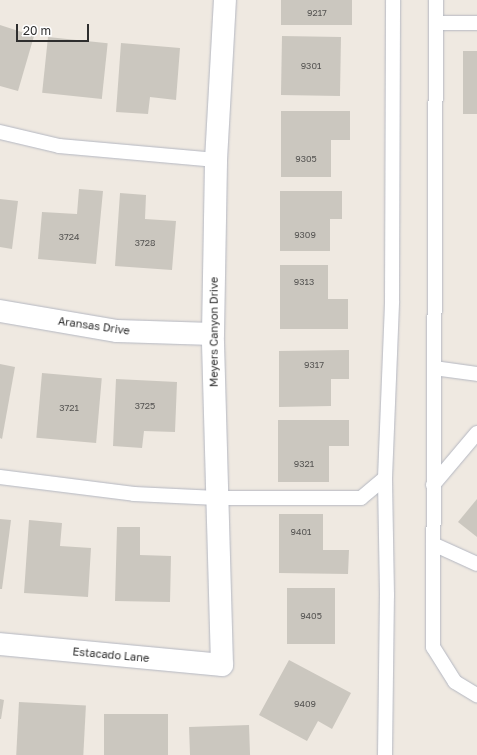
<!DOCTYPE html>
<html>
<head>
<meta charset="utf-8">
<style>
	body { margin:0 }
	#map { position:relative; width:477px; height:755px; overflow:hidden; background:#efe9e1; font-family:"Golos Text",sans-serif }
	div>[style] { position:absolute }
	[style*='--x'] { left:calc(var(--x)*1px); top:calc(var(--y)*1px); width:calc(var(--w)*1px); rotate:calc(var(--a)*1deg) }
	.building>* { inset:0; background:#cbc7bf; transform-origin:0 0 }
	.roads { filter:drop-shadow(0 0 1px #b4b7c1) drop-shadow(0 0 1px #b4b7c1) }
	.service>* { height:14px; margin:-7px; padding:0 7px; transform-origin:7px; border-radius:7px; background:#fff }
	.minor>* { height:22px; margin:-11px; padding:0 11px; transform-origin:11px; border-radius:11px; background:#fff }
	span { translate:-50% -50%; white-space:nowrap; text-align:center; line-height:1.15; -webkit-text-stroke:3px #fff; paint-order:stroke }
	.number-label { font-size:9px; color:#555452 }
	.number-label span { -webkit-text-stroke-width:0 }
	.street-label { font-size:11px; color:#2e2e2e }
	.scale { position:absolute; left:16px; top:24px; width:73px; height:18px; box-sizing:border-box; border:2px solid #2e2e2e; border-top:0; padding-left:5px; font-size:12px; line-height:14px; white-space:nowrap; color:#2e2e2e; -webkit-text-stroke:3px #fff; paint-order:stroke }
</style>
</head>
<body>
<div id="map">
	<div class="building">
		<i style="left:281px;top:0;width:71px;height:25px"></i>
		<i style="clip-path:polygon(0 25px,34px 36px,18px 91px,0 86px)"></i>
		<i style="left:282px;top:36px;width:59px;height:59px;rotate:1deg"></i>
		<i style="left:48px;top:37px;width:60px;height:56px;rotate:6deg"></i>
		<i style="clip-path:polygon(121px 43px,180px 48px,176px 100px,150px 97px,148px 114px,116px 112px)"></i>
		<i style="left:463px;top:51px;width:14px;height:63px"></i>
		<i style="clip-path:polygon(281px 111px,350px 111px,350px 140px,331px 140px,331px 177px,281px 177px)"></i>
		<i style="clip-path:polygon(79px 189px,103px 191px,96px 264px,38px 259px,42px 212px,77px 214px)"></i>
		<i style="clip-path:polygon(280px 191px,342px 191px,342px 219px,330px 219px,330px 251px,280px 251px)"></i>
		<i style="clip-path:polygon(120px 193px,146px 195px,145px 219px,176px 221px,172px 270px,115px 266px)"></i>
		<i style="clip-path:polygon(0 199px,18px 201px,12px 249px,0 247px)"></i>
		<i style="clip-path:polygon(280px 265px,328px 265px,328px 299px,348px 299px,348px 329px,280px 329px)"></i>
		<i style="clip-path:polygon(349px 350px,349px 379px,331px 379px,331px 406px,279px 407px,279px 351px)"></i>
		<i style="clip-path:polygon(0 364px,15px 367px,2px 439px,0 438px)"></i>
		<i style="left:42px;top:373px;width:60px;height:65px;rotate:5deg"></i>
		<i style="clip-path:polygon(116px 379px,177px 382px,175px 432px,144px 431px,142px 448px,113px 446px)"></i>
		<i style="clip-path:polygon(278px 420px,349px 420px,349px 446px,329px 446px,329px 482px,278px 482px)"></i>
		<i style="clip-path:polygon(477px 499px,477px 537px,458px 522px)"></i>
		<i style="clip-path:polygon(279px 514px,323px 514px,323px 550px,349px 550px,348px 574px,279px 573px)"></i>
		<i style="clip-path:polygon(0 519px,11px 520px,2px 589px,0 589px)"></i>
		<i style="clip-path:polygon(29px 520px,62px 523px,60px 546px,91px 548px,88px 597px,24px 593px)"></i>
		<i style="clip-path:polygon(117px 527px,140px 527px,140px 555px,171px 556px,170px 602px,115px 601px)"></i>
		<i style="left:287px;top:588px;width:48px;height:56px"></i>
		<i style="clip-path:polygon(289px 660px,351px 693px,332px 729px,318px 721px,307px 741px,259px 715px)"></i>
		<i style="clip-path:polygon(0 699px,4px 700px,1px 719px,0 719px)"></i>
		<i style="left:19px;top:702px;width:67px;height:53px;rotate:3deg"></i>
		<i style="left:104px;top:714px;width:64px;height:41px"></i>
		<i style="left:249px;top:725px;width:30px;height:60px;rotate:88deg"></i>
	</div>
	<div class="roads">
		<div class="service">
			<i style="--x:436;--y:0;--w:647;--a:90.27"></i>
			<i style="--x:433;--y:647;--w:41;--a:57.8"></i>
			<i style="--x:455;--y:682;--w:26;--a:31"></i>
			<i style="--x:436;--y:23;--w:41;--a:0"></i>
			<i style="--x:0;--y:132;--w:61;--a:13.3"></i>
			<i style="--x:59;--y:146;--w:158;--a:5.1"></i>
			<i style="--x:434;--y:368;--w:43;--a:7.9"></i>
			<i style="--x:0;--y:477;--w:135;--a:7.2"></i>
			<i style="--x:134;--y:494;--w:83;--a:2.8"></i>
			<i style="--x:217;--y:498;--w:144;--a:0"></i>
			<i style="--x:361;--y:498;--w:31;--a:-40"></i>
			<i style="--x:385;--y:478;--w:177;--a:-87.7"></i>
			<i style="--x:392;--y:301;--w:301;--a:-89.8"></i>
			<i style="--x:433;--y:485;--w:68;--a:-49.8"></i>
			<i style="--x:433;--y:544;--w:48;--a:24.4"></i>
			<i style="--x:385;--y:755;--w:160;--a:-89.3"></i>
			<i style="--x:387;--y:595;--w:117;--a:-91"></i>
		</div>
		<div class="minor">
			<i style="--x:0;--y:311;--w:119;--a:9.7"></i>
			<i style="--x:117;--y:331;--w:96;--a:1.8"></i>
			<i style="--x:0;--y:644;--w:223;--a:5.4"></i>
			<i style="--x:222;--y:665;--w:331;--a:-91.6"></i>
			<i style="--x:213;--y:334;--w:174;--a:-89"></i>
			<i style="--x:216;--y:160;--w:160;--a:-86.8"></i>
		</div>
	</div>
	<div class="number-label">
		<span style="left:317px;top:13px">9217</span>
		<span style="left:311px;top:66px">9301</span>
		<span style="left:306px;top:159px">9305</span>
		<span style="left:305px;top:235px">9309</span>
		<span style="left:69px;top:237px">3724</span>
		<span style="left:145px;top:243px">3728</span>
		<span style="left:304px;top:282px">9313</span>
		<span style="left:314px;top:365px">9317</span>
		<span style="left:145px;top:406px">3725</span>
		<span style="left:69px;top:408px">3721</span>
		<span style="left:304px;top:464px">9321</span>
		<span style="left:301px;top:532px">9401</span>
		<span style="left:311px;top:616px">9405</span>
		<span style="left:305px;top:704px">9409</span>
	</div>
	<div class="street-label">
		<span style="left:94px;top:326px;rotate:8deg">Aransas Drive</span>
		<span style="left:214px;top:332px;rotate:-90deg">Meyers Canyon Drive</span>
		<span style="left:111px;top:655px;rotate:5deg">Estacado Lane</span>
	</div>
	<div class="scale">20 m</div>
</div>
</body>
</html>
